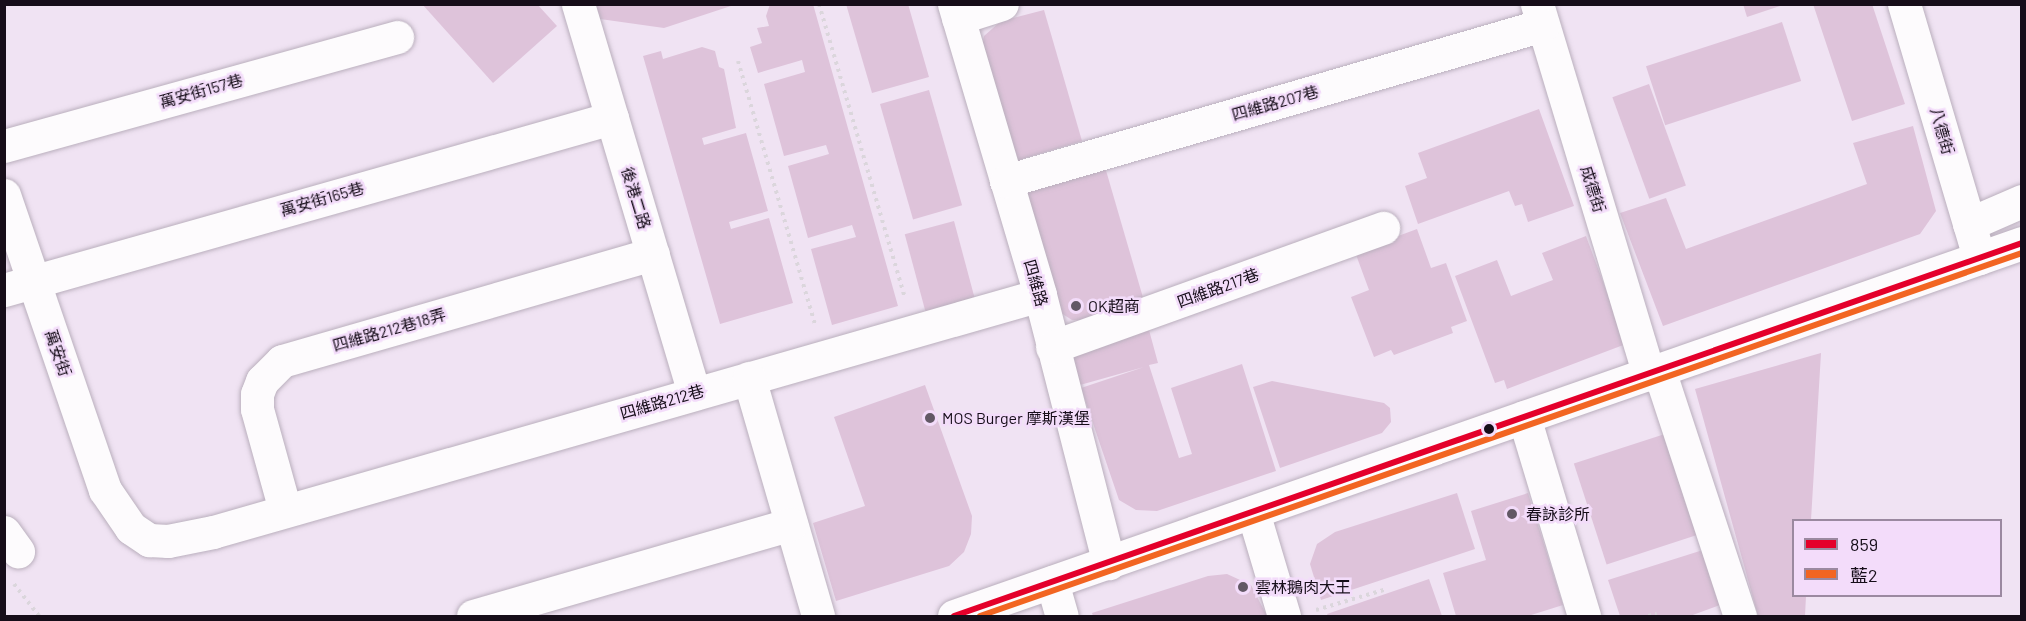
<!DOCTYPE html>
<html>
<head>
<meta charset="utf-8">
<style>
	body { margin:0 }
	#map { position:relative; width:2026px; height:621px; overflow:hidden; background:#f0e3f3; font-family:Barlow,"Noto Sans TC",sans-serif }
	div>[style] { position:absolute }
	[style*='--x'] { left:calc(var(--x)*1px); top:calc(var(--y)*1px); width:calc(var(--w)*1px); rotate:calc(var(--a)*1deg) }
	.building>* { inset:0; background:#dec3da; transform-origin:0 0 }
	.path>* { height:4px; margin-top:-2px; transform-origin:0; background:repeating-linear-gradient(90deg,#dbd6dc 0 3px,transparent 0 7.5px) }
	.roads { filter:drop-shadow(0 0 2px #baafbd) drop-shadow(0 0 2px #baafbd) }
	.minor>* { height:33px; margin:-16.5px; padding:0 16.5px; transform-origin:16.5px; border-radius:16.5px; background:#fdfbfd }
	.bus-1>* { height:6px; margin:-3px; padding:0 3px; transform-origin:3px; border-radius:3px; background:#e4002b }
	.bus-2>* { height:6px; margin:-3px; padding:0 3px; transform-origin:3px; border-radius:3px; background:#f26522 }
	.dots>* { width:16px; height:16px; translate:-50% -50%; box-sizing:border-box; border:3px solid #f3dcfa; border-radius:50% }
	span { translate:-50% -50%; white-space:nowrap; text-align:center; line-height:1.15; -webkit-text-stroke:5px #f3dcfa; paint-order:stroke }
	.street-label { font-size:16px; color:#160d19 }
	.poi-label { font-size:16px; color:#160d19 }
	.left { translate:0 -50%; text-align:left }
	.frame { position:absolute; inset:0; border:6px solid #160d19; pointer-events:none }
	.legend { position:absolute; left:1792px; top:519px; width:210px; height:78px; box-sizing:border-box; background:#f3dcfa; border:2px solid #9b89a0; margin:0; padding:8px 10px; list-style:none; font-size:18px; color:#160d19 }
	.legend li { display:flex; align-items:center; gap:12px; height:30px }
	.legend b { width:30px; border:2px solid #9b89a0 }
</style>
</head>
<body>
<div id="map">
	<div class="building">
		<i style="clip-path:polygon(422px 4px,537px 4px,557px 26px,493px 83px)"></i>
		<i style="clip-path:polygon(589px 4px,737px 4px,664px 28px,593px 18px)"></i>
		<i style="clip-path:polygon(770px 4px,813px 4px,898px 306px,832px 325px,811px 249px,856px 237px,852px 225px,808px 238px,788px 166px,829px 154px,826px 145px,784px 156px,764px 84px,805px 72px,802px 60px,758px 73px,750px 47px,762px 43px,757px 28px,769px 26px,766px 16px)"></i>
		<i style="clip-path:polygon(846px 4px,908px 4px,929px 77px,872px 93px)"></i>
		<i style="clip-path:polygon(1743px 4px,1783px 4px,1783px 5px,1747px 17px)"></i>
		<i style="clip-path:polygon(1813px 4px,1872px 4px,1905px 104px,1852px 121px)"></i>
		<i style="clip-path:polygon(1044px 10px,1082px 141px,1015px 161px,982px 47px,984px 36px,1001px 21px)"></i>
		<i style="left:1782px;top:22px;width:62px;height:143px;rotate:72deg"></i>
		<i style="clip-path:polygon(702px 47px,715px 51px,719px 67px,724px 69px,736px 128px,702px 138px,704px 145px,746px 133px,768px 211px,729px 222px,731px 229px,769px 218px,793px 303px,720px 324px,643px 56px,661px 51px,663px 59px)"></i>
		<i style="left:1649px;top:84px;width:108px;height:39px;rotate:70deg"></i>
		<i style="left:929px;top:90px;width:120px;height:51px;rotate:74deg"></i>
		<i style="clip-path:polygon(1539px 109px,1574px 206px,1528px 222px,1522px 204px,1515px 206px,1509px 191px,1418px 224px,1405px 186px,1427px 178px,1418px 153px)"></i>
		<i style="clip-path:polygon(1913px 126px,1936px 211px,1920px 234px,1663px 326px,1620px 213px,1666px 198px,1686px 249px,1867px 184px,1853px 143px)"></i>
		<i style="clip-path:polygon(1105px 167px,1144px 301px,1084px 321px,1072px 320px,1061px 313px,1021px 192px)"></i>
		<i style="left:954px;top:221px;width:88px;height:51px;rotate:75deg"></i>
		<i style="clip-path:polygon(1417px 229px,1431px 268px,1446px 263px,1467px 321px,1451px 327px,1453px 333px,1394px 355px,1391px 350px,1374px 357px,1351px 297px,1369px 290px,1355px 252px)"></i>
		<i style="clip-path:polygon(1586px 236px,1626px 344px,1507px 389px,1504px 380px,1495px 383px,1455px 276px,1497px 260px,1511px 296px,1553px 280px,1542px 253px)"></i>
		<i style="clip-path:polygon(1149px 330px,1158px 363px,1149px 365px,1179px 458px,1192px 454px,1171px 388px,1242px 364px,1276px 471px,1157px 511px,1136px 510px,1119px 500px,1081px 388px,1144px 367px,1080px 385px,1071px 352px)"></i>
		<i style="clip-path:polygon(1821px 353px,1811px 520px,1794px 520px,1794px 596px,1806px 596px,1805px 616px,1758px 616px,1695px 389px)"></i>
		<i style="clip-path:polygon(1272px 381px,1384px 403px,1390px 408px,1391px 422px,1382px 433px,1280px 468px,1253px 387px)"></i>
		<i style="clip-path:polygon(925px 385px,972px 516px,971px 534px,964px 552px,949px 566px,836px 601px,813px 523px,865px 506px,834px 417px)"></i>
		<i style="left:1668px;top:433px;width:106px;height:99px;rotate:72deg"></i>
		<i style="clip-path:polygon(1457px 493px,1475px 549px,1321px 600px,1310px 564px,1317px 544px,1335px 532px)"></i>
		<i style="clip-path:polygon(1528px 493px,1563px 605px,1528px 616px,1456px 616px,1443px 573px,1486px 560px,1471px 511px)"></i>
		<i style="clip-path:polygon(1703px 550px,1720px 605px,1690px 616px,1620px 616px,1608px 580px)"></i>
		<i style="clip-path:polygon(1227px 574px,1251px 585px,1267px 616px,1093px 616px,1092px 613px,1208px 576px)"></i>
		<i style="clip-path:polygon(1429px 579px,1442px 616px,1328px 616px,1327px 614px)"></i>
	</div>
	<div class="path">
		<i style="--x:819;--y:4;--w:307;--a:73.7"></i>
		<i style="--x:738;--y:61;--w:274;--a:73.7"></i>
		<i style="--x:14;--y:584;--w:41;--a:52"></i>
		<i style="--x:1316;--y:610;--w:74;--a:-16.5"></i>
		<i style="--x:1648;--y:616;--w:9;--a:-13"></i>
	</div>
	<div class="roads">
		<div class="minor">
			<i style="--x:578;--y:4;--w:405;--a:73.4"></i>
			<i style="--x:954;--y:4;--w:303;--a:73.5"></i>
			<i style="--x:1040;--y:295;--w:277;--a:75.6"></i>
			<i style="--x:1537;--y:4;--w:387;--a:73.2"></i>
			<i style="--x:1904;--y:4;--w:265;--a:73.5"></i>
			<i style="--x:958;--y:18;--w:46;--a:-17.7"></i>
			<i style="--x:4;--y:146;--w:408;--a:-15.5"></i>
			<i style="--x:1006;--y:181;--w:559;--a:-16.2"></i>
			<i style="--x:4;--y:195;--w:312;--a:71.1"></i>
			<i style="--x:105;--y:490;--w:46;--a:55.6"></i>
			<i style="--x:131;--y:528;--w:22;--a:34"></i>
			<i style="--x:149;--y:540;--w:19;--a:3"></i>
			<i style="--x:168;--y:541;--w:46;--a:-11.3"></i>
			<i style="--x:213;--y:532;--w:860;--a:-15.99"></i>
			<i style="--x:1969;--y:224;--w:58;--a:-23.5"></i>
			<i style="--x:4;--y:290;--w:632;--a:-15.8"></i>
			<i style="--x:1052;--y:347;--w:352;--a:-19.8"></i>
			<i style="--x:1659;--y:370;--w:259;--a:71.8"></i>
			<i style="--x:749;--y:378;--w:248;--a:73.8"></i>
			<i style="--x:1524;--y:417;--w:208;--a:73.2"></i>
			<i style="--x:285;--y:510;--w:105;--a:-105.5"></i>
			<i style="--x:257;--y:409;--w:15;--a:-90"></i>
			<i style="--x:257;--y:394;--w:14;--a:-69"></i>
			<i style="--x:262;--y:381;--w:28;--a:-45"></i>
			<i style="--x:282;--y:361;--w:386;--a:-16.1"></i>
			<i style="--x:1253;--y:512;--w:109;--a:73.4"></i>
			<i style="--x:4;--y:532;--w:24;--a:54"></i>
			<i style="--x:1052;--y:582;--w:35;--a:74"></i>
			<i style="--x:473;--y:616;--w:331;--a:-16.1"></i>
			<i style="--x:954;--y:616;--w:1131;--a:-19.25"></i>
		</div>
	</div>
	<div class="bus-1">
		<i style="--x:954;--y:616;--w:1131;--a:-19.25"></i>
	</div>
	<div class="bus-2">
		<i style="--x:980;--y:616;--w:1103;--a:-19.21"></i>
	</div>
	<div class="dots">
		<i style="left:1076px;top:306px;background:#625865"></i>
		<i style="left:930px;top:418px;background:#625865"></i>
		<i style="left:1489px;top:429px;background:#160d19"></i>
		<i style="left:1512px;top:514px;background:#625865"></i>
		<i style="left:1243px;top:587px;background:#625865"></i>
	</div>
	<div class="street-label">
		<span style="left:201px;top:91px;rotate:-16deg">萬安街157巷</span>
		<span style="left:1275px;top:103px;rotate:-16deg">四維路207巷</span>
		<span style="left:1942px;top:131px;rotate:74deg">八德街</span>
		<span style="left:1593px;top:189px;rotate:73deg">成德街</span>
		<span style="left:636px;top:198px;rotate:73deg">後港二路</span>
		<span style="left:322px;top:199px;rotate:-16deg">萬安街165巷</span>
		<span style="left:1036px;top:283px;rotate:74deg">四維路</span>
		<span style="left:1218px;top:288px;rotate:-20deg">四維路217巷</span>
		<span style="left:389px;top:330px;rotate:-16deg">四維路212巷18弄</span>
		<span style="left:58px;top:353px;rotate:71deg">萬安街</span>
		<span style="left:662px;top:402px;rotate:-16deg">四維路212巷</span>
	</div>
	<div class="poi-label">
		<span class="left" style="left:1088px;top:306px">OK超商</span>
		<span class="left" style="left:942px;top:418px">MOS Burger 摩斯漢堡</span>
		<span class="left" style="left:1526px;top:514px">春詠診所</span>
		<span class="left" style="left:1255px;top:587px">雲林鵝肉大王</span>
	</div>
	<div class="frame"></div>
	<ul class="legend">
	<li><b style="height:8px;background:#e4002b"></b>859</li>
	<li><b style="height:8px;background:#f26522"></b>藍2</li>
	</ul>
</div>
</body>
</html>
